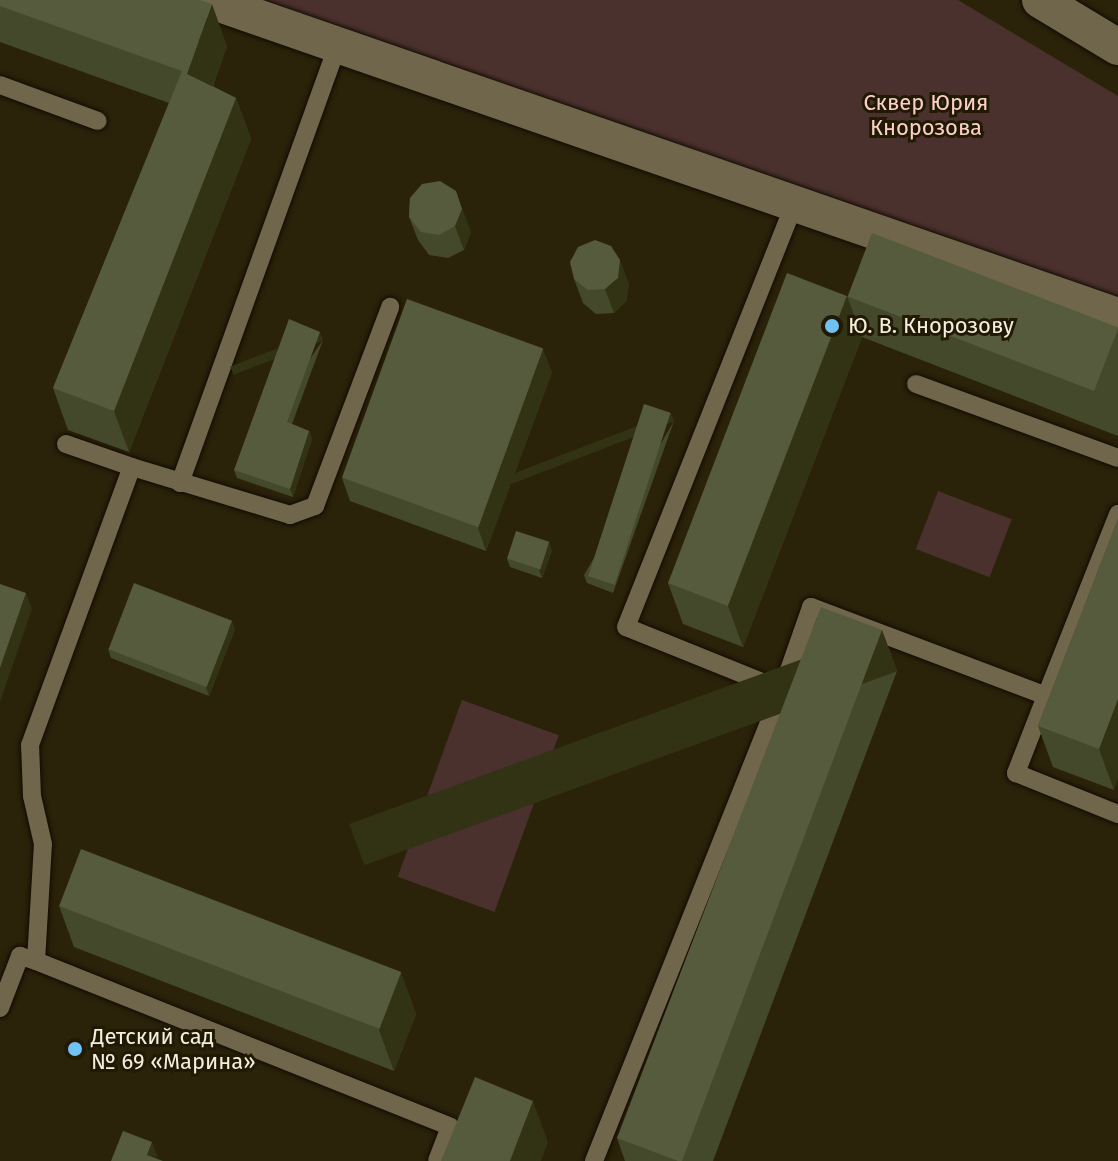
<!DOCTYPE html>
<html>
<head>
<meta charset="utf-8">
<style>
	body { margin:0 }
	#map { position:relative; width:1118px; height:1161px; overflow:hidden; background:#2b220a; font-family:"Fira Sans",sans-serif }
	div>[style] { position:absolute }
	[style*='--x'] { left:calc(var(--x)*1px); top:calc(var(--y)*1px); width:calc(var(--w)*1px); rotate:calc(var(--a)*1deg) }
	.green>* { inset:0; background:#4a312d; transform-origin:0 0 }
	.roads { filter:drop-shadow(0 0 2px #130b00) drop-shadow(0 0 2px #130b00) }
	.service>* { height:18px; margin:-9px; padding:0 9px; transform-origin:9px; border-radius:9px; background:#70664c }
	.minor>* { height:36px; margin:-18px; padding:0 18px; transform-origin:18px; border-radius:18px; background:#70664c }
	.wall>* { inset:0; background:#43492a }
	.shaded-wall>* { inset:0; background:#323215; transform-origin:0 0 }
	.building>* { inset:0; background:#565b3d; transform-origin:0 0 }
	.dots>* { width:22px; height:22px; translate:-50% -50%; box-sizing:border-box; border:4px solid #211902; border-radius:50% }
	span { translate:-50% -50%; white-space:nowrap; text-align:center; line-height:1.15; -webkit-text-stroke:6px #211902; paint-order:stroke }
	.park-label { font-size:22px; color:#fbd0c8 }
	.poi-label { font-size:22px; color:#f4eedf }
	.left { translate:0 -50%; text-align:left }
</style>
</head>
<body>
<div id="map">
	<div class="green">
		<i style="clip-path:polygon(254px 0,958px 0,1118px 96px,1118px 303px)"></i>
		<i style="left:938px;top:491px;width:79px;height:62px;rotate:21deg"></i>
		<i style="left:462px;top:700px;width:103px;height:188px;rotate:20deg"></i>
	</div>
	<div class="roads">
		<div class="service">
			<i style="--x:0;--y:85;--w:104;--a:20.2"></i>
			<i style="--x:916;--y:384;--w:215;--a:20.1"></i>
			<i style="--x:132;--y:467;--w:165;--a:16.9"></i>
			<i style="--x:290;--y:515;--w:27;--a:-20"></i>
			<i style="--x:315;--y:506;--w:213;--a:-69.3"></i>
			<i style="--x:180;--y:483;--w:466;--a:-70.2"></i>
			<i style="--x:782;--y:690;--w:88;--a:-70.7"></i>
			<i style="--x:811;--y:607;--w:251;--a:20.7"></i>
			<i style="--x:1046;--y:696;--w:83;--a:111.3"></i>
			<i style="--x:1016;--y:773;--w:110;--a:21.9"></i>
			<i style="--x:1046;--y:696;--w:196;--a:-68.4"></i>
			<i style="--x:36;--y:961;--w:117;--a:-86.6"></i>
			<i style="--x:43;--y:844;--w:49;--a:-102.9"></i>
			<i style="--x:32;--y:796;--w:51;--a:-92.2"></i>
			<i style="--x:30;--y:745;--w:296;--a:-69.9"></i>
			<i style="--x:132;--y:467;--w:70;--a:-160.8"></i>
			<i style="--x:0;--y:1008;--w:56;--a:-69"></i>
			<i style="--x:20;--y:956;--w:17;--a:17"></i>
			<i style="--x:36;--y:961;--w:446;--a:21.8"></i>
			<i style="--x:450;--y:1127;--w:36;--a:111"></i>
			<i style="--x:594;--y:1161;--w:507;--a:-68.24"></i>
			<i style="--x:782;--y:690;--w:168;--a:-158"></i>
			<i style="--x:626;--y:627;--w:456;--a:-68.3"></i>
		</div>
		<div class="minor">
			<i style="--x:208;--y:0;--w:963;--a:19.15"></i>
			<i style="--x:1040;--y:0;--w:91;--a:31.1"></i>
		</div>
	</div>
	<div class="wall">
		<i style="clip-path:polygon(0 0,227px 46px,213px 86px,236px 98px,251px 139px,129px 452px,68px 430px,53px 388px,169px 103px,0 42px)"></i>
		<i style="clip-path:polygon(410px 198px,471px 232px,464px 250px,448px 258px,429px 255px,418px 240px,409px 217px)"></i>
		<i style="clip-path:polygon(574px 279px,629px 284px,626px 301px,614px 313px,596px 314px,583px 303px)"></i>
		<i style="clip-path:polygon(847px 296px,1118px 329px,1118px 436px,862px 337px,743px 647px,683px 624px,668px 583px)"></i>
		<i style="clip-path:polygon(323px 340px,292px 424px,309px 431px,312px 439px,293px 497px,237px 478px,234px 470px)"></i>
		<i style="clip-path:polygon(552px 372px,486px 551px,350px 501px,342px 478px)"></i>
		<i style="clip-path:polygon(674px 421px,613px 593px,587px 583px,584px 575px)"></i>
		<i style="clip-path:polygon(1118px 519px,1114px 790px,1053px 767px,1038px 726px)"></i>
		<i style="clip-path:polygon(552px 550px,542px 578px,510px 567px,507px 559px)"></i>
		<i style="clip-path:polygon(235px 629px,209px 696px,111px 658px,108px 649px)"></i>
		<i style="clip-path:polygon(882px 630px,897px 671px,713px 1161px,625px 1161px,617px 1138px)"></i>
		<i style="clip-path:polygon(59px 906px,401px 973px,416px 1014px,394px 1071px,74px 947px)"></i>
	</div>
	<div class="shaded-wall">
		<i style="clip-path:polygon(212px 4px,227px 46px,202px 115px,187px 74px)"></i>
		<i style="clip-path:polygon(236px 98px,251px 139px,129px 452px,114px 411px)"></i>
		<i style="clip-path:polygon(456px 191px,471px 232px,464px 250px,455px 226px)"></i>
		<i style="clip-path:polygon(620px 260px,629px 284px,626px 301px,614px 313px,605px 289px)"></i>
		<i style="clip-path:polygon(847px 296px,862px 337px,743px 647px,728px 606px)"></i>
		<i style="left:320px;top:332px;width:9px;height:96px;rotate:69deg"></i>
		<i style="clip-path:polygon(543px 349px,552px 372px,486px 551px,478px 528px)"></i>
		<i style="left:671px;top:413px;width:9px;height:182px;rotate:69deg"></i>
		<i style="clip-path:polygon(309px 431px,312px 439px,293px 497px,290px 489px)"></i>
		<i style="clip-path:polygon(549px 542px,552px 550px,542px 578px,539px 570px)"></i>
		<i style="clip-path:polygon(26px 593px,32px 609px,0 702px,0 668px)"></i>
		<i style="clip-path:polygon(232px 621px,235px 629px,209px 696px,206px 688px)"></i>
		<i style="left:882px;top:630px;width:44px;height:567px;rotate:70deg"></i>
		<i style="clip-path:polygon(1118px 699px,1118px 779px,1114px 790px,1099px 749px)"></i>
		<i style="clip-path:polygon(401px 973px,416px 1014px,394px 1071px,379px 1030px)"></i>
		<i style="clip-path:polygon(533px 1101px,548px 1142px,541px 1161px,510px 1161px)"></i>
		<i style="clip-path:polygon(152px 1142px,158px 1158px,147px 1155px)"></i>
	</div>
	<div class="building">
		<i style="clip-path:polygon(0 0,200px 0,212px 4px,187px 74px,236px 98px,114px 411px,53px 388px,182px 71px,0 6px)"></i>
		<i style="clip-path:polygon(440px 181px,456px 191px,462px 209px,455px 226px,439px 235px,421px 232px,409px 217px,410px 198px,422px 184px)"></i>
		<i style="left:872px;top:233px;width:264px;height:68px;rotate:21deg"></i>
		<i style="clip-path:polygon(595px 240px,611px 246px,620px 260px,618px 278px,605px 289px,588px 290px,574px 279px,570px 262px,578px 247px)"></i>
		<i style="left:787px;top:273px;width:64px;height:332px;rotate:21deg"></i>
		<i style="left:407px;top:299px;width:145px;height:190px;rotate:20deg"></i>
		<i style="clip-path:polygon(289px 319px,320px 332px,287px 422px,309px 431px,290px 489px,234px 470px)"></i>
		<i style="left:644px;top:404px;width:28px;height:181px;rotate:18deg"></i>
		<i style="clip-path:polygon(1118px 519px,1118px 699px,1099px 749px,1038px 726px)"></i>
		<i style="left:516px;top:531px;width:35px;height:29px;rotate:18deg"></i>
		<i style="left:134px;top:583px;width:105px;height:71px;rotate:21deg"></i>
		<i style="clip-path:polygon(0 584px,26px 593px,0 668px)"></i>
		<i style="clip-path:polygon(821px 607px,882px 630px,682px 1161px,678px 1161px,617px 1138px)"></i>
		<i style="left:81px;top:849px;width:343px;height:61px;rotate:21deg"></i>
		<i style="clip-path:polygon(475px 1077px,533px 1101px,510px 1161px,441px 1161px)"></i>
		<i style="clip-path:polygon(123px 1131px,152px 1142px,147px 1155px,163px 1161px,111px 1161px)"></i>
	</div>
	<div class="dots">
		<i style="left:832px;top:326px;background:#72c1f5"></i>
		<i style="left:75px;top:1049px;background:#72c1f5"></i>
	</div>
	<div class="park-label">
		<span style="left:926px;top:115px">Сквер Юрия<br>Кнорозова</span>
	</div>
	<div class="poi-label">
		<span class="left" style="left:848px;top:326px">Ю. В. Кнорозову</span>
		<span class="left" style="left:91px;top:1049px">Детский сад<br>№ 69 «Марина»</span>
	</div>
</div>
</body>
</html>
